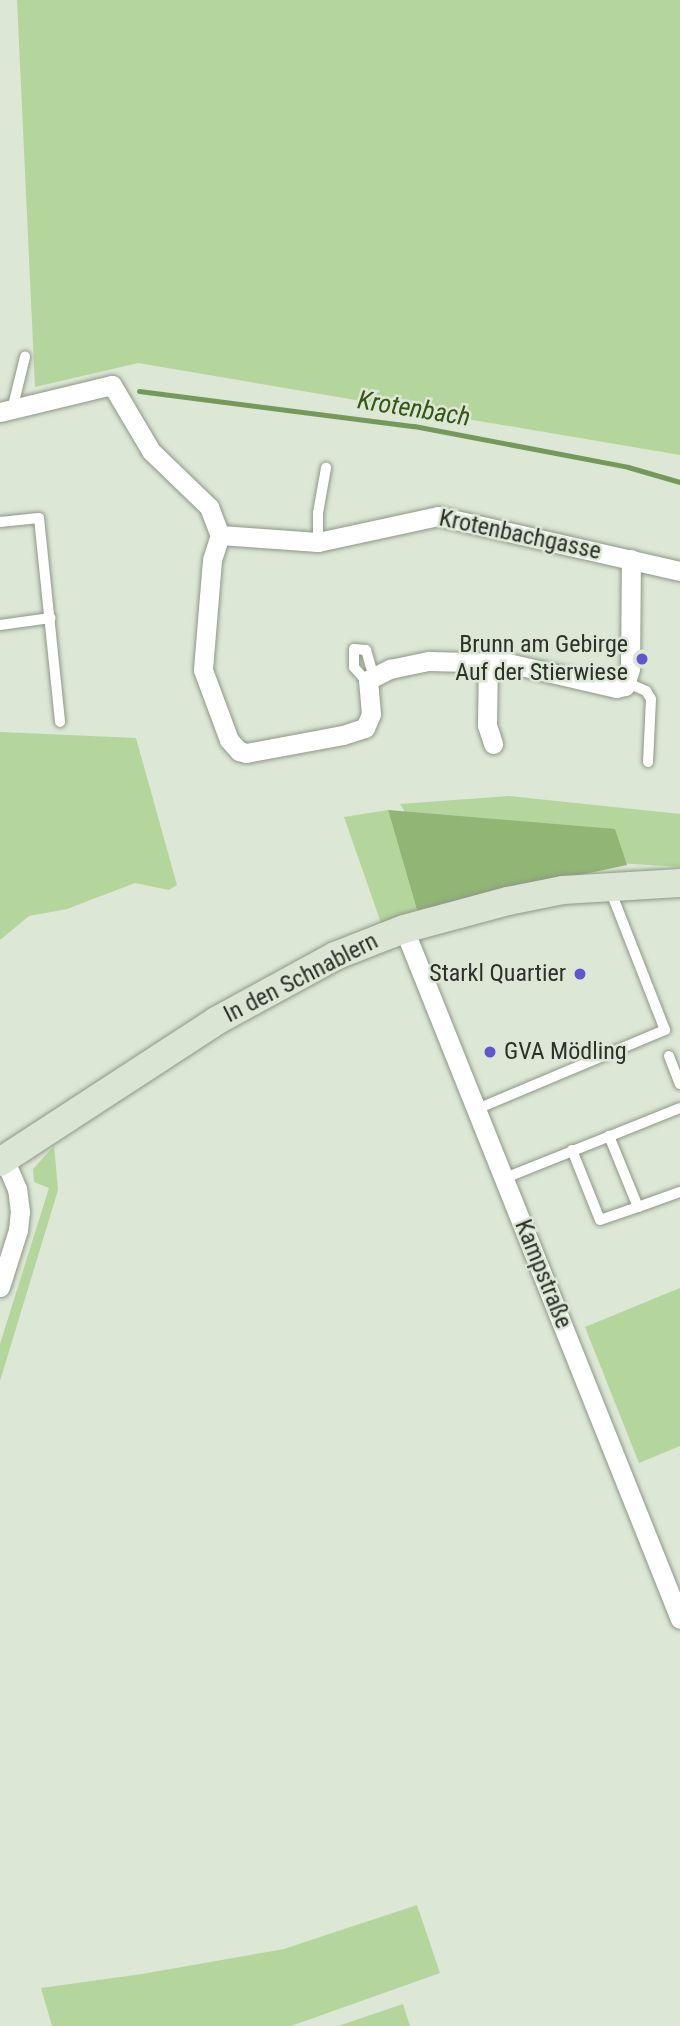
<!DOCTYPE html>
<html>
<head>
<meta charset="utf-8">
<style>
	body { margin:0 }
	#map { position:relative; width:680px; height:2026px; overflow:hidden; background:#dce7d5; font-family:"Roboto Condensed",sans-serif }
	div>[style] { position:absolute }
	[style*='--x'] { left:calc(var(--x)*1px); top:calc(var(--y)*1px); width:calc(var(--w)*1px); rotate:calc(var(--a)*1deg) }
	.green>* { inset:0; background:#b4d59c }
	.forest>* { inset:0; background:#91b575 }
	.stream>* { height:5px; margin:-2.5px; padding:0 2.5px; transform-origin:2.5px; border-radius:2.5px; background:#75995a }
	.roads { filter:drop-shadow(0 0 2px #8d9786) drop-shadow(0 0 2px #8d9786) }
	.lane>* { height:10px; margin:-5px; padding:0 5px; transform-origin:5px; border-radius:5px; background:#fff }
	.street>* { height:19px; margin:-9.5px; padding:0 9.5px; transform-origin:9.5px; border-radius:9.5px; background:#fff }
	.secondary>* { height:28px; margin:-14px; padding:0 14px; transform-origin:14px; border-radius:14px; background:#dbe5d3 }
	.dots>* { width:19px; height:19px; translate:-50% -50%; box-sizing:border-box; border:4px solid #dce7d5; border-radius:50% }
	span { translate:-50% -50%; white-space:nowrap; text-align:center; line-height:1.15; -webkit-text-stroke:5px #dce7d5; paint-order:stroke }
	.street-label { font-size:24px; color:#2d312a }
	.poi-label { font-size:24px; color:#2d312a }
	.right { translate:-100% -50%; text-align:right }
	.left { translate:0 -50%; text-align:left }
	.water-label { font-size:26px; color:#365714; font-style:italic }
</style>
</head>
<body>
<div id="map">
	<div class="green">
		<i style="clip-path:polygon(17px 0,680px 0,680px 455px,138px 363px,35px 387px)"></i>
		<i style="clip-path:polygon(0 732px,136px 738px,177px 885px,169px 890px,135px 883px,67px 909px,29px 916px,0 940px)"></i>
		<i style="clip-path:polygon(509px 796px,680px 814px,680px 867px,429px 851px,400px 804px)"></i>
		<i style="clip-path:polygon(388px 810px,417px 910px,381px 923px,344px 817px)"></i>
		<i style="clip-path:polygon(54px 1146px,58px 1190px,0 1381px,0 1344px,49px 1188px,34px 1182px,33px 1169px)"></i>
		<i style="clip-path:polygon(680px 1288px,680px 1446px,639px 1463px,585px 1327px)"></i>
		<i style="clip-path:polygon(417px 1905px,440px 1973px,291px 2026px,52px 2026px,41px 1988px,142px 1974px,284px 1949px)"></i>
		<i style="clip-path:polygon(403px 2004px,410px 2026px,338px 2026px)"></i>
	</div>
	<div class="forest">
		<i style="clip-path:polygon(388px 810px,615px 829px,627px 865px,417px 910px)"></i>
	</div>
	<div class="stream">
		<i style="--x:139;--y:391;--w:277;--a:7.3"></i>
		<i style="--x:414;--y:426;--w:218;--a:10.8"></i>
		<i style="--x:628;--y:467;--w:54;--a:16.1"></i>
	</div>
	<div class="roads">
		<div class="lane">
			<i style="--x:12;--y:410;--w:55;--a:-76.2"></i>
			<i style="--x:0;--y:522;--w:39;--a:-6"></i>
			<i style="--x:39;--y:518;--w:205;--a:84.1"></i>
			<i style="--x:318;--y:542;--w:29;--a:-90"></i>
			<i style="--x:318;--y:513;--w:46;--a:-79.9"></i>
			<i style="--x:0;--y:625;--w:51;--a:-7.8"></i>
			<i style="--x:367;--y:682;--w:20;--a:-131"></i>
			<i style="--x:354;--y:667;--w:18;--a:-90"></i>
			<i style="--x:354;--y:649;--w:12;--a:5"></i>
			<i style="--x:366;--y:650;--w:26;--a:74"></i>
			<i style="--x:628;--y:683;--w:20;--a:24"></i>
			<i style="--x:646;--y:691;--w:9;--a:58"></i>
			<i style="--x:651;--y:699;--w:63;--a:92.7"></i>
			<i style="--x:669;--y:1056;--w:30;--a:69"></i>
			<i style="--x:477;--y:1109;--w:204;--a:-22.8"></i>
			<i style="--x:665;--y:1030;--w:150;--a:-111.4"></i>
			<i style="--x:572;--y:1150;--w:75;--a:68.2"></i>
			<i style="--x:600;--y:1220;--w:40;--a:-18.9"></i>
			<i style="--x:638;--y:1207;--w:77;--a:-112.2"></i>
			<i style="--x:505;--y:1178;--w:188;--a:-21.8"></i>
			<i style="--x:638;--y:1207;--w:45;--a:-19.7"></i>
		</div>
		<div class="street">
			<i style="--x:0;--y:412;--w:115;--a:-13.6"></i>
			<i style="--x:112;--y:385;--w:77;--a:59.4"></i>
			<i style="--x:151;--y:451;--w:81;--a:44"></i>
			<i style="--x:209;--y:507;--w:30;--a:69"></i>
			<i style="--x:220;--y:535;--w:26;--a:108"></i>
			<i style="--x:212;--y:560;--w:110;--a:94.7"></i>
			<i style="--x:203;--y:670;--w:75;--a:69.6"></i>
			<i style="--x:229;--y:740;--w:15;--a:48"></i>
			<i style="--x:239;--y:751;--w:7;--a:16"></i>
			<i style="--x:246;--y:753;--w:99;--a:-10.5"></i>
			<i style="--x:343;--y:735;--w:23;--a:-18"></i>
			<i style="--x:365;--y:728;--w:15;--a:-67"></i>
			<i style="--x:371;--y:714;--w:34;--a:-95"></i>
			<i style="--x:368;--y:680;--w:25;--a:-27"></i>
			<i style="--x:390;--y:669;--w:40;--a:-12"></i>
			<i style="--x:429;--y:661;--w:79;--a:1.5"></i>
			<i style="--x:508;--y:663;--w:111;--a:13"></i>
			<i style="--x:616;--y:688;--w:9;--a:-13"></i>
			<i style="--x:625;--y:686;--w:18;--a:-74"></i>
			<i style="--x:630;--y:669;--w:110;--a:-89.5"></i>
			<i style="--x:220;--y:535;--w:98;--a:4.1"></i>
			<i style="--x:318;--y:542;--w:123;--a:-12.2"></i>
			<i style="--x:438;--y:516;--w:248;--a:12.8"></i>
			<i style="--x:488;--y:662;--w:63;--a:90.9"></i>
			<i style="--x:487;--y:725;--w:20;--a:72"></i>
			<i style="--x:404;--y:929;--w:743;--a:68.2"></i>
			<i style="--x:0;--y:1287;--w:60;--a:-72.5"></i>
			<i style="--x:18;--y:1230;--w:18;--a:-84"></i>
			<i style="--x:20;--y:1212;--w:23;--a:-97"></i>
			<i style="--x:17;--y:1189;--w:33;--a:-113"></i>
		</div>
		<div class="secondary">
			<i style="--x:0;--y:1162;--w:258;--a:-33.1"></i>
			<i style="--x:216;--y:1021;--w:136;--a:-28.6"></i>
			<i style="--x:335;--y:956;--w:74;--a:-21.4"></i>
			<i style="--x:404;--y:929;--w:108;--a:-15.1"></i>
			<i style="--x:508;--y:901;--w:56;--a:-11.3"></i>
			<i style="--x:563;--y:890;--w:117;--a:-3.4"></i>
		</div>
	</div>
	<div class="dots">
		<i style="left:642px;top:659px;background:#6156cf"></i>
		<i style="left:580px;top:974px;background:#6156cf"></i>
		<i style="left:490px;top:1052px;background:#6156cf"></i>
	</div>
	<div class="street-label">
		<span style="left:520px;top:535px;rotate:12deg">Krotenbachgasse</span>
		<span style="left:301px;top:978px;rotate:-27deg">In den Schnablern</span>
		<span style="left:543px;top:1274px;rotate:68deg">Kampstraße</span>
	</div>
	<div class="poi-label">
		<span class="right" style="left:628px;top:659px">Brunn am Gebirge<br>Auf der Stierwiese</span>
		<span class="right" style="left:566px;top:974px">Starkl Quartier</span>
		<span class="left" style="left:504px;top:1052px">GVA Mödling</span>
	</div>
	<div class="water-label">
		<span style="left:414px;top:409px;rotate:9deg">Krotenbach</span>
	</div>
</div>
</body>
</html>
